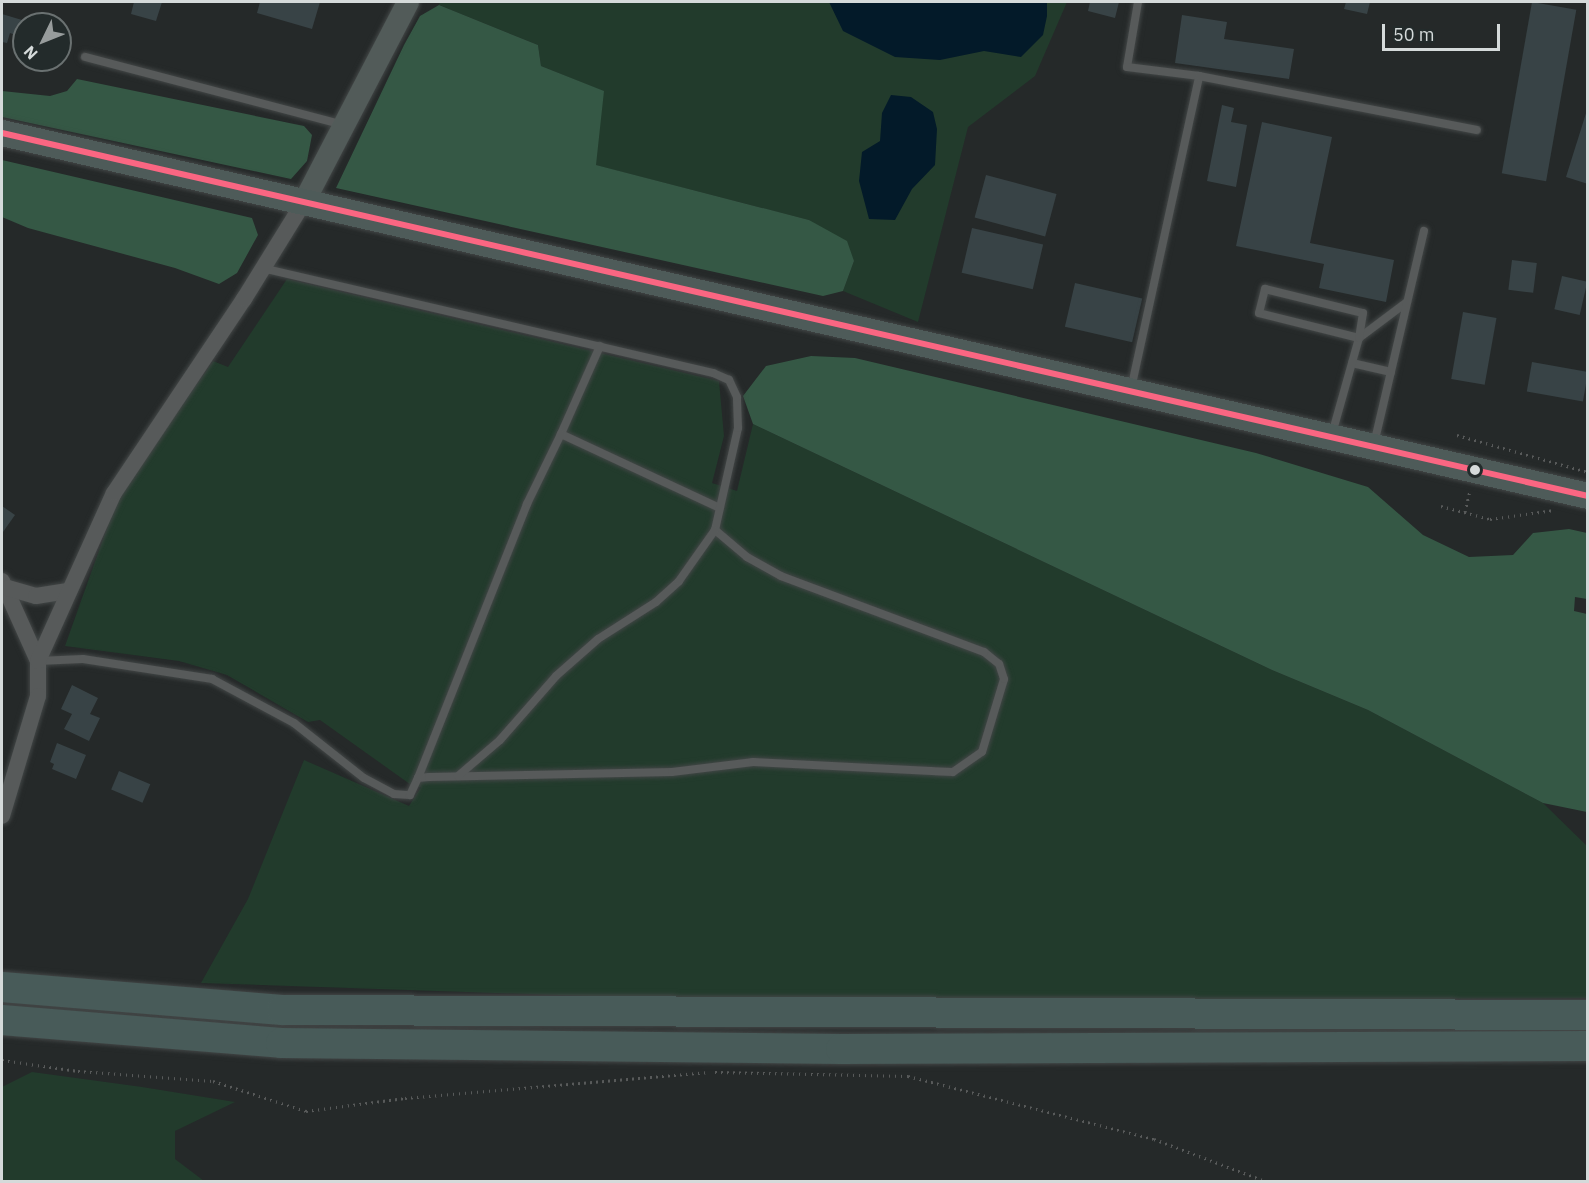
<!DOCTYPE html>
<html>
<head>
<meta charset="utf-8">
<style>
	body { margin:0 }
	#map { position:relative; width:1589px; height:1183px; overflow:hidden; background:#252929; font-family:"IBM Plex Sans",sans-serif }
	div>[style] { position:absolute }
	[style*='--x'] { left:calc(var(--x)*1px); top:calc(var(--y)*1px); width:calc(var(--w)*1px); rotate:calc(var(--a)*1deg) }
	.green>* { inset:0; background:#223b2c }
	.forest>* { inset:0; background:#355845 }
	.water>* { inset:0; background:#031a29 }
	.building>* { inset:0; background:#384346; transform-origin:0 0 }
	.path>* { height:3px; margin-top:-1.5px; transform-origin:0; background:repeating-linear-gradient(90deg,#585a5a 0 1.5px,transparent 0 6px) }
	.roads { filter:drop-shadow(0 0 2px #424646) drop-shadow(0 0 2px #424646) }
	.lane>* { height:8px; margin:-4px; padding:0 4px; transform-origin:4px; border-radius:4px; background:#575a5a }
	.street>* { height:16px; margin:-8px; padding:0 8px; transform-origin:8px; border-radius:8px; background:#575a5a }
	.secondary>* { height:22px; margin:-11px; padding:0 11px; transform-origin:11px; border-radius:11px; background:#525b59 }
	.primary>* { height:26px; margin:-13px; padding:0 13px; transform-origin:13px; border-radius:13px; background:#4e5b59 }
	.highway>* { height:30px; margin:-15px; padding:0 15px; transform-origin:15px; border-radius:15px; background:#485b59 }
	.bus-1>* { height:6px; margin:-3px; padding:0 3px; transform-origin:3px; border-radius:3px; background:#fa6682 }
	.dots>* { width:16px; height:16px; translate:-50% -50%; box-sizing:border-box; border:3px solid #232b2b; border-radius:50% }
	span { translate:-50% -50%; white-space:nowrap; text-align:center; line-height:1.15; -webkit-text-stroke:4.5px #232b2b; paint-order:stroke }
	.frame { position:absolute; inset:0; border:3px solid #d5dada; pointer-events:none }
	.north { position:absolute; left:12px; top:12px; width:60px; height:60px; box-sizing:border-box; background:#232b2b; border:2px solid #6a7171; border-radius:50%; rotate:227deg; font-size:16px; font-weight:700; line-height:24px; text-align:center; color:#d5dada }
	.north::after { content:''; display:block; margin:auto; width:21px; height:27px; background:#979c9c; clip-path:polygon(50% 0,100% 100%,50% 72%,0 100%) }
	.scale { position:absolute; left:1382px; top:24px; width:118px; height:27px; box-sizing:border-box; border:3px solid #d5dada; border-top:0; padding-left:8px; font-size:18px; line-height:21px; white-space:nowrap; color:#d5dada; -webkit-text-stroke:4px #232b2b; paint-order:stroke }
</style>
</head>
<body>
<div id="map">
	<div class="green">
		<i style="clip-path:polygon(440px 2px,1067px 2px,1035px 76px,968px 127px,918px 322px,843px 291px,854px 261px,809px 220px,595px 165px,603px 91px,541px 66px,538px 45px,439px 5px)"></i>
		<i style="clip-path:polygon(287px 279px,719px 381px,724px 436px,712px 483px,737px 491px,753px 424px,1272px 670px,1368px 710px,1543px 803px,1587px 846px,1587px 998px,766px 1002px,201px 983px,248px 899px,304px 760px,409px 806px,421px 787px,414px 787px,320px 720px,308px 722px,227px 675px,179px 661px,65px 646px,118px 497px,213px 361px,228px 367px)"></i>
		<i style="clip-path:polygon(32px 1072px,142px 1087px,235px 1102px,175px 1131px,175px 1159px,204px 1181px,2px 1181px,2px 1087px)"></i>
	</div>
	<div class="forest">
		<i style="clip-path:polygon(439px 5px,538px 45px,541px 66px,604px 91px,596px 165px,809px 220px,847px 241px,854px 261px,843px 291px,823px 296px,336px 188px,404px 45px,420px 16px)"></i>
		<i style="clip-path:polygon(77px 79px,304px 126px,312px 135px,307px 161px,291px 179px,2px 117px,2px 91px,50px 96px,67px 91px)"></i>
		<i style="clip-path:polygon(2px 160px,252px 218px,258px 235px,237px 273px,219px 284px,175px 268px,28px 228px,2px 217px)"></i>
		<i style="clip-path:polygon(811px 356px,855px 358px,1256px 453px,1368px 487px,1423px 535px,1469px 557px,1513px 555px,1533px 533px,1569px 529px,1587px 533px,1587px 599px,1575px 597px,1574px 611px,1587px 614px,1587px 812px,1543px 803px,1368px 710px,1272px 670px,753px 424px,743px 396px,766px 366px)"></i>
	</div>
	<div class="water">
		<i style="clip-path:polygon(829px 2px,1047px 2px,1047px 16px,1043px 35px,1021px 57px,984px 51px,940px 60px,895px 57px,843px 31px)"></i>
		<i style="clip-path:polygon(891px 95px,911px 97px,933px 112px,937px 129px,935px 165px,912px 189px,895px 220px,869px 219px,859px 181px,862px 152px,880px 141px,882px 113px)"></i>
	</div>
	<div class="building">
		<i style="clip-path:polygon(134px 2px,162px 2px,156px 21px,131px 14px)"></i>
		<i style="clip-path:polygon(260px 2px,320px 2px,312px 29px,257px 13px)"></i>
		<i style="clip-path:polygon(1090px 2px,1119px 2px,1115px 18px,1088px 11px)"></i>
		<i style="clip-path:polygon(1346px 2px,1370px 2px,1367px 14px,1344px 9px)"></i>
		<i style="left:1532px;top:2px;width:45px;height:174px;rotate:10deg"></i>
		<i style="clip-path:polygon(2px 14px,22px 20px,18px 36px,10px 33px,7px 43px,2px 42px)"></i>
		<i style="clip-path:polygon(1182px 15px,1227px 22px,1224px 39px,1294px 49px,1289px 79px,1175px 63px)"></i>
		<i style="clip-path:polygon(1222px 105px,1234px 108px,1231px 122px,1247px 125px,1236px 187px,1207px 181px)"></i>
		<i style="clip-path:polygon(1587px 110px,1588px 110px,1588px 184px,1566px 177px)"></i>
		<i style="clip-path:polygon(1262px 122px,1332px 137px,1310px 243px,1394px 260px,1386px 302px,1319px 288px,1324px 264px,1236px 246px)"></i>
		<i style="left:986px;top:175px;width:73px;height:44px;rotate:15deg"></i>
		<i style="left:972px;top:228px;width:73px;height:46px;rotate:13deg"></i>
		<i style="left:1512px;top:260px;width:25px;height:30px;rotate:7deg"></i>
		<i style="left:1562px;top:276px;width:26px;height:34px;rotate:13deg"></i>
		<i style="left:1075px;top:283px;width:69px;height:45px;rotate:13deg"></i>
		<i style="left:1463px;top:312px;width:34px;height:68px;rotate:10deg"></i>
		<i style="left:1532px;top:362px;width:57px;height:30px;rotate:10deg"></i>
		<i style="clip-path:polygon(2px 506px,15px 515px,3px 532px,2px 530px)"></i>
		<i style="clip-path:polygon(72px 685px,98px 698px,90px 714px,100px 718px,89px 741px,64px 729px,72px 714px,61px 709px)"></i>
		<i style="clip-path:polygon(57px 743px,86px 755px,76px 779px,52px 769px,54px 764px,50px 762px)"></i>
		<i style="left:119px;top:771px;width:34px;height:20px;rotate:23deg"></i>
	</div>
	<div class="path">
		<i style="--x:1457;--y:435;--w:136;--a:15.8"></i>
		<i style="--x:1441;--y:506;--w:51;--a:14.9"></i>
		<i style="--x:1490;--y:519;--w:65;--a:-8"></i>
		<i style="--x:1465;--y:512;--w:23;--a:-77"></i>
		<i style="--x:2;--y:1060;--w:77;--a:8.2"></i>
		<i style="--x:78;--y:1071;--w:135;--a:4.2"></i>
		<i style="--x:213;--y:1081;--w:98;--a:17.9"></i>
		<i style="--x:306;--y:1111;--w:100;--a:-7.5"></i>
		<i style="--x:405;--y:1098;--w:302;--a:-4.9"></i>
		<i style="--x:715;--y:1072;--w:193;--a:1.2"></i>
		<i style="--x:908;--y:1076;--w:254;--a:14.4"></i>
		<i style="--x:1154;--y:1139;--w:122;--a:20.7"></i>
	</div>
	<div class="roads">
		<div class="lane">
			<i style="--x:1138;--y:2;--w:66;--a:99.6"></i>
			<i style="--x:1127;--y:67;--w:73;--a:7.1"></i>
			<i style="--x:85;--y:57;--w:268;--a:14.7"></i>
			<i style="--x:1359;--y:338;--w:60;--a:-36.9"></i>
			<i style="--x:600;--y:346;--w:96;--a:113.9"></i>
			<i style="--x:561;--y:434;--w:175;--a:25"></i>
			<i style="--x:1352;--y:363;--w:40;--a:13"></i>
			<i style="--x:1131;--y:389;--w:320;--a:-77.7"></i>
			<i style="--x:1199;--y:76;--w:283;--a:11"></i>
			<i style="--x:1332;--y:434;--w:100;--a:-74.3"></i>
			<i style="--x:1359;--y:338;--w:103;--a:-166"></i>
			<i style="--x:1259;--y:313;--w:25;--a:-76"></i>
			<i style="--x:1265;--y:289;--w:101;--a:13.8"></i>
			<i style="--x:1363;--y:313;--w:25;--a:99"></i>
			<i style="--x:1374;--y:444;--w:219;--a:-76.8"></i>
			<i style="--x:38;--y:661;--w:45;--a:-2.5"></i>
			<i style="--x:83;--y:659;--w:131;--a:8.8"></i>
			<i style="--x:212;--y:679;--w:93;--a:28.2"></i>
			<i style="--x:294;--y:723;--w:89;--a:38.2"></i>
			<i style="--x:364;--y:778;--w:34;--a:28"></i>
			<i style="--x:394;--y:794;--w:16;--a:4"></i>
			<i style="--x:410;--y:795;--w:19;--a:-65"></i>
			<i style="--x:418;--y:778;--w:11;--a:-5"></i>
			<i style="--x:429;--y:777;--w:243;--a:-1.2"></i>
			<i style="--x:672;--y:772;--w:82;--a:-7"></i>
			<i style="--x:753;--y:762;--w:200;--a:2.9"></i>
			<i style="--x:953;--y:772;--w:35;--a:-35"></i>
			<i style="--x:982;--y:752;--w:76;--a:-73.2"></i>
			<i style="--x:1004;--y:679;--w:16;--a:-108"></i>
			<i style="--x:999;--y:664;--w:19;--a:-141"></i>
			<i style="--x:984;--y:652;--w:217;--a:-159.5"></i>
			<i style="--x:781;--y:576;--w:39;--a:-151"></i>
			<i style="--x:747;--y:557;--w:42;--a:-139.8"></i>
			<i style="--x:715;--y:530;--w:105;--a:-77.3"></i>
			<i style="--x:738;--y:428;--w:31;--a:-92"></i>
			<i style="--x:737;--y:397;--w:19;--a:-115"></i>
			<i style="--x:729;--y:380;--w:17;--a:-156"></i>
			<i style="--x:713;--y:373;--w:463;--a:-166.9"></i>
			<i style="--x:458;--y:776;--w:55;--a:-40.6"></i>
			<i style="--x:500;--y:740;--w:85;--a:-48.8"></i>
			<i style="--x:556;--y:676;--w:56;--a:-41.4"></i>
			<i style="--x:598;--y:639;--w:69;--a:-32.5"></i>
			<i style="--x:656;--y:602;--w:31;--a:-42"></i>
			<i style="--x:679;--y:581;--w:62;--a:-54.8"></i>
			<i style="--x:418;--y:778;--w:295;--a:-68.3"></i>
			<i style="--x:527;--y:504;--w:78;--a:-64.1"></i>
		</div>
		<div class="street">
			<i style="--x:2;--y:581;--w:88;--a:65.8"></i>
			<i style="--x:38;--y:661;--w:35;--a:90"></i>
			<i style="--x:38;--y:696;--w:125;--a:106.7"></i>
			<i style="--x:8;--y:588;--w:29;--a:16"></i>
			<i style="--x:36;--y:596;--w:32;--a:-9"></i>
			<i style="--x:38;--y:661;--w:184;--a:-65.7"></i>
			<i style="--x:114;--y:493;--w:234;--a:-56.2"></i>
			<i style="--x:244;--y:299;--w:114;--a:-58.3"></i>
		</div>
		<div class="secondary">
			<i style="--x:304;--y:202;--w:225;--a:-62.5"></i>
		</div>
		<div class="primary">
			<i style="--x:2;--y:133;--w:1627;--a:12.89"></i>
		</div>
		<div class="highway">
			<i style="--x:2;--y:987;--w:281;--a:4.7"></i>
			<i style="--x:282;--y:1010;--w:1306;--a:0.22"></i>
			<i style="--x:2;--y:1020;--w:280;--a:4.7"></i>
			<i style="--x:281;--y:1043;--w:560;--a:0.61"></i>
			<i style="--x:841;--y:1049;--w:747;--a:-0.23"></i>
		</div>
	</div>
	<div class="bus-1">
		<i style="--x:2;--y:133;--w:1627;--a:12.89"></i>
	</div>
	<div class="dots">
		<i style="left:1475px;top:470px;background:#d5dada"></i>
	</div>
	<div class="frame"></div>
	<div class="north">N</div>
	<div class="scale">50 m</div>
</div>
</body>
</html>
